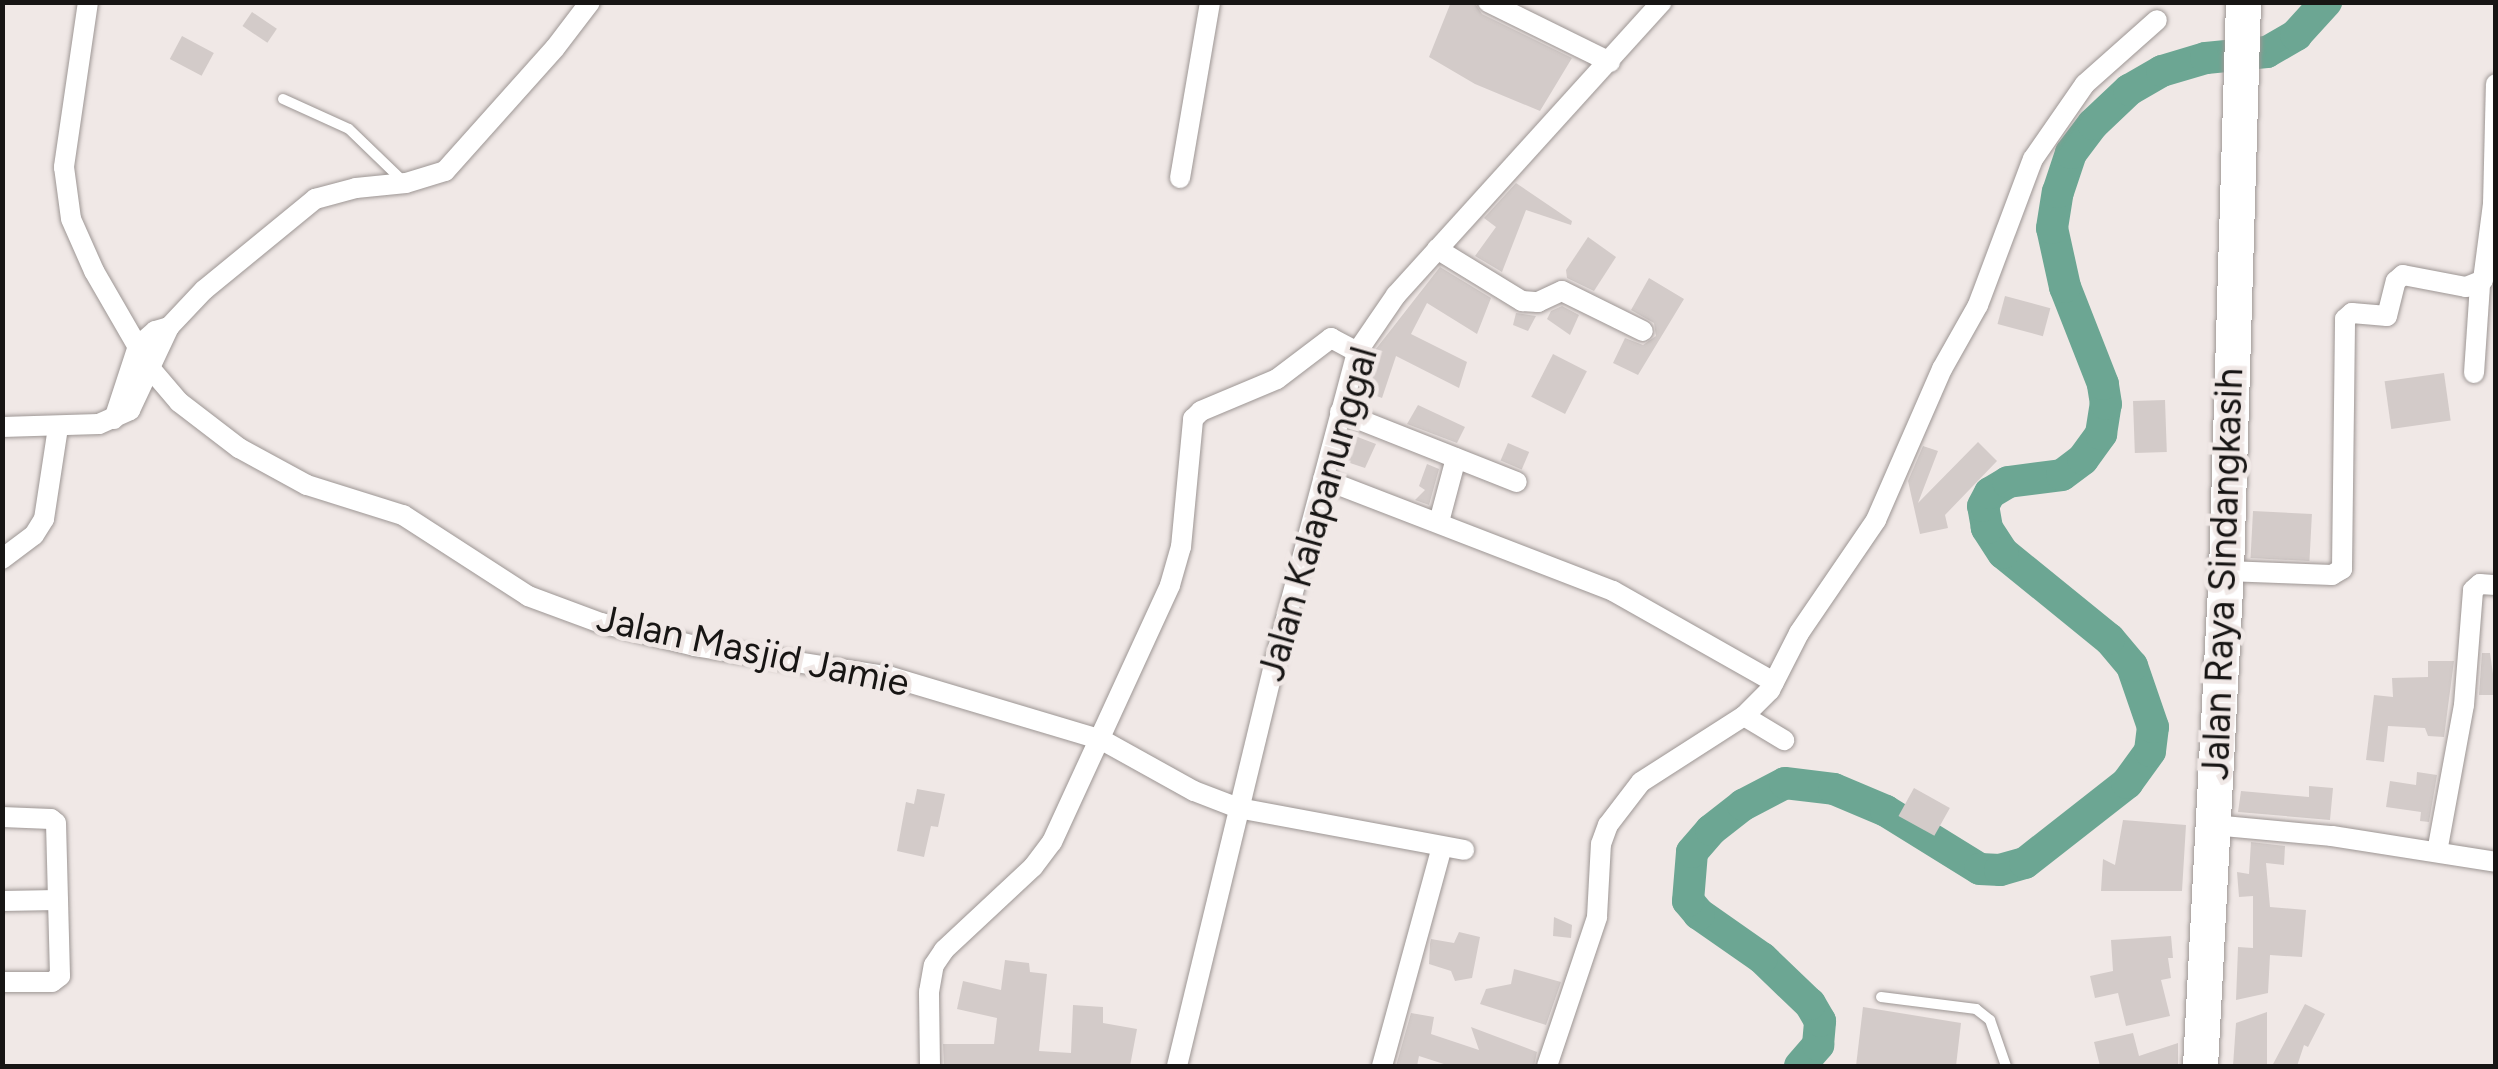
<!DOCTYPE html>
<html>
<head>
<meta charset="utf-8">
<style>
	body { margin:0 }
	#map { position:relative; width:2498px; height:1069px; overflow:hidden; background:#f0e8e6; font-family:Figtree,sans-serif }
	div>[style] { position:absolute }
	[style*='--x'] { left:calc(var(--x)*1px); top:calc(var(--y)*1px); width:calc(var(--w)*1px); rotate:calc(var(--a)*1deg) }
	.river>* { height:32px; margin:-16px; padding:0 16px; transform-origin:16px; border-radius:16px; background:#6ca693 }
	.building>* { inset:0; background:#d3cbc9; transform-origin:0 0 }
	.roads { filter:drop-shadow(0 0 2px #9d9694) drop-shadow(0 0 2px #9d9694) }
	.lane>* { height:10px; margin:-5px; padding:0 5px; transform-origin:5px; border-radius:5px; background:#fff }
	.street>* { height:20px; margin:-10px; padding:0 10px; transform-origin:10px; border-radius:10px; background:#fff }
	.highway>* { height:35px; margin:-17.5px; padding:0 17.5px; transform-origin:17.5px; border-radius:17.5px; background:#fff }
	span { translate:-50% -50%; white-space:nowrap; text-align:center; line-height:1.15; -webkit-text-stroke:9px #f0e8e6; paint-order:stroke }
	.street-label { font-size:38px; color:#171514 }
	.frame { position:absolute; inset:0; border:5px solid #171514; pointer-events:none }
</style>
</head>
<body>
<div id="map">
	<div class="river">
		<i style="--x:1800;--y:1066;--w:28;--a:-49"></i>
		<i style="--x:1818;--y:1045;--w:24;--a:-85"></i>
		<i style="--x:1820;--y:1021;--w:20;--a:-120"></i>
		<i style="--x:1810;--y:1004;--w:66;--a:-136.2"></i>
		<i style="--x:1762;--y:958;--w:77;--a:-145.1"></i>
		<i style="--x:1699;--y:914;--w:17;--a:-130"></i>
		<i style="--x:1688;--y:901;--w:49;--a:-85.3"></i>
		<i style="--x:1692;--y:852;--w:29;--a:-49"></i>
		<i style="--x:1711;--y:830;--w:41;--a:-38"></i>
		<i style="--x:1743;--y:805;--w:47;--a:-27.6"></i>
		<i style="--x:1785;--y:783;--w:49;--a:7"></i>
		<i style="--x:1834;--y:789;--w:56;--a:22.9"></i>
		<i style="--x:1886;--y:811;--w:110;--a:31.7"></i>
		<i style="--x:1980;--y:869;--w:20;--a:3"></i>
		<i style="--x:2000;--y:870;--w:26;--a:-16"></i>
		<i style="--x:2025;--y:863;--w:130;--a:-38.1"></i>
		<i style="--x:2127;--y:783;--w:39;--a:-54"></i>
		<i style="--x:2150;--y:751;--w:24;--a:-83"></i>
		<i style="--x:2153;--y:727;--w:65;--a:-109"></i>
		<i style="--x:2132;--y:666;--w:35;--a:-130"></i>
		<i style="--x:2109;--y:639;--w:136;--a:-140.9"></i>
		<i style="--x:2003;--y:553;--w:30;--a:-123"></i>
		<i style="--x:1987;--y:528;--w:22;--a:-100"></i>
		<i style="--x:1983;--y:506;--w:15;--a:-62"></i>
		<i style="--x:1990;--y:493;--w:21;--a:-31"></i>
		<i style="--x:2008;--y:482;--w:54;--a:-7.4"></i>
		<i style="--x:2062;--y:475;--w:26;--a:-37"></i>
		<i style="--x:2083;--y:459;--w:31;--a:-54"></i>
		<i style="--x:2101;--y:434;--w:30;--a:-81"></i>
		<i style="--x:2106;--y:404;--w:20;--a:-99"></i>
		<i style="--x:2103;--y:384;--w:104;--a:-111.4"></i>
		<i style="--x:2065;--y:287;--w:60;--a:-102.4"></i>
		<i style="--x:2052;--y:228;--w:36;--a:-81"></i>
		<i style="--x:2058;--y:192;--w:41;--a:-71.6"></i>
		<i style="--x:2071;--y:153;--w:36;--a:-53"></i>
		<i style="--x:2093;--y:124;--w:50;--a:-43.4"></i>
		<i style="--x:2129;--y:90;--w:38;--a:-30"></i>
		<i style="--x:2162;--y:71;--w:46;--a:-16.5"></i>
		<i style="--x:2206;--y:58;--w:61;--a:-5.6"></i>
		<i style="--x:2267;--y:52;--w:34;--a:-30"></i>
		<i style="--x:2296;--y:35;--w:45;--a:-47.7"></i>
	</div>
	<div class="building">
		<i style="clip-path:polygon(1451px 2px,1474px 2px,1482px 14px,1572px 58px,1540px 111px,1475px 84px,1429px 57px)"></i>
		<i style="left:252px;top:12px;width:30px;height:17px;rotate:34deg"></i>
		<i style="left:182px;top:36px;width:36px;height:26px;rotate:28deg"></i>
		<i style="clip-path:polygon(1516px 183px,1572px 221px,1571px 225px,1526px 210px,1502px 272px,1475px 256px,1496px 227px,1484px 218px)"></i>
		<i style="clip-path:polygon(1588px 237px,1616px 257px,1594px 291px,1567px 278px,1566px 270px)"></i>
		<i style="clip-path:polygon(1440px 267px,1491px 298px,1477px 334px,1427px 303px,1411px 334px,1467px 362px,1459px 388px,1396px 356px,1382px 398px,1361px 390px,1372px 354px)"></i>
		<i style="clip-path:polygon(1649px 278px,1684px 299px,1638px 375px,1613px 363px,1625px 338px,1643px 345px,1656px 336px,1654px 323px,1631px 310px)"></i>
		<i style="left:2005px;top:296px;width:47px;height:29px;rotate:15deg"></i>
		<i style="clip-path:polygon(1562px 306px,1579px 315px,1570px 335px,1547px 319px,1551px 311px)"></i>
		<i style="clip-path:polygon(1516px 313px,1536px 316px,1528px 331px,1513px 325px)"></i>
		<i style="left:1553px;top:354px;width:38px;height:48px;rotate:27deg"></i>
		<i style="left:2444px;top:373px;width:48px;height:60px;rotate:82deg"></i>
		<i style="left:2165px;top:400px;width:52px;height:32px;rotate:88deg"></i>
		<i style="clip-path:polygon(1418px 405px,1465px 427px,1457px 443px,1407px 424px)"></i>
		<i style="clip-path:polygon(1355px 436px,1376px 444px,1365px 468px,1347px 462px)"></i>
		<i style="clip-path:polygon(1978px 442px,1997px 461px,1945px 515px,1948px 528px,1920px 534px,1908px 481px,1923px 446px,1938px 451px,1918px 503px)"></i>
		<i style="left:1508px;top:443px;width:23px;height:19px;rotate:23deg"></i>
		<i style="clip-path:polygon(1427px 464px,1439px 469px,1429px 505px,1415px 500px,1425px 490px,1419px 486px)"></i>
		<i style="left:2253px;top:511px;width:59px;height:47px;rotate:3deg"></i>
		<i style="clip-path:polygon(2482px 653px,2490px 653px,2496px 695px,2479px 695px)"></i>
		<i style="clip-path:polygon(2428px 661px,2454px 661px,2444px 737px,2428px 736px,2425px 728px,2388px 726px,2384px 762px,2366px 760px,2374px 695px,2393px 697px,2392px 678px,2428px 677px)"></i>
		<i style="clip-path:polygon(2417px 772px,2437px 775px,2429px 822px,2420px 821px,2421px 812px,2386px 807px,2390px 781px,2416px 785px)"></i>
		<i style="clip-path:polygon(2309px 786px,2333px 788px,2330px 820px,2238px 812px,2241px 791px,2309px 797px)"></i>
		<i style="left:1914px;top:788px;width:41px;height:32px;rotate:29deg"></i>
		<i style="clip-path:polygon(917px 789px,945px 794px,938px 827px,931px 826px,924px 857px,897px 851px,906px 802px,914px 804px)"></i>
		<i style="clip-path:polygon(2123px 820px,2186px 825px,2182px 891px,2101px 891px,2103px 859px,2115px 865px)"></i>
		<i style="clip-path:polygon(2251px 842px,2285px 846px,2284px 865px,2266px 863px,2270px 907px,2306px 910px,2302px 957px,2270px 955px,2268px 993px,2236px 1000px,2238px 947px,2253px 948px,2253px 896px,2239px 897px,2237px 872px,2249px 874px)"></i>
		<i style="clip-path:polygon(1554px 917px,1572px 925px,1571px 938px,1553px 936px)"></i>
		<i style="clip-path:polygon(1459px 932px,1480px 937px,1472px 978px,1455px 981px,1451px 971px,1429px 964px,1430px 944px,1431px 939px,1454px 943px)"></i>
		<i style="clip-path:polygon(2171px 936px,2173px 958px,2168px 958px,2171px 978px,2161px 980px,2170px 1016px,2126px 1026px,2118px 993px,2095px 998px,2090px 976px,2113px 971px,2111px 940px)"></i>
		<i style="clip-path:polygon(1005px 960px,1029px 963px,1030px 972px,1047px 974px,1039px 1051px,1071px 1053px,1073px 1005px,1103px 1007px,1103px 1023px,1137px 1029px,1130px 1066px,944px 1066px,943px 1044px,994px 1044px,997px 1018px,957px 1009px,963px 981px,1001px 990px)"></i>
		<i style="clip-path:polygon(1514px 969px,1561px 982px,1546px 1025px,1480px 1004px,1486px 989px,1511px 984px)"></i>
		<i style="clip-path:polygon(2305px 1004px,2325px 1014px,2308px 1047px,2304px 1045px,2297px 1066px,2272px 1066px)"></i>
		<i style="clip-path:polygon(1863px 1007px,1961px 1023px,1956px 1066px,1856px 1066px)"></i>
		<i style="clip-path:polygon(2267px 1012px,2267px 1066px,2233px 1066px,2236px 1023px)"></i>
		<i style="clip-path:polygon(1411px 1013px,1434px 1017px,1431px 1034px,1479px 1050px,1471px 1027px,1537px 1052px,1534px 1066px,1450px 1066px,1419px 1056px,1417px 1066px,1396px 1066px)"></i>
		<i style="clip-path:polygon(2133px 1033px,2139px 1056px,2178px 1043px,2178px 1066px,2100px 1066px,2094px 1042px)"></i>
	</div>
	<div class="roads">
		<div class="lane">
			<i style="--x:283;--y:99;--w:72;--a:24.4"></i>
			<i style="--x:349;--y:129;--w:78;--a:44"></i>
			<i style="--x:1881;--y:997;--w:96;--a:7.2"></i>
			<i style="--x:1976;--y:1009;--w:18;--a:38"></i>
			<i style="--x:1990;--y:1020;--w:49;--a:70.8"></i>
		</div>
		<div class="street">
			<i style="--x:88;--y:2;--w:167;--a:98.3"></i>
			<i style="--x:64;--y:167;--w:52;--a:82.3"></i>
			<i style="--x:71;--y:219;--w:57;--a:66.1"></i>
			<i style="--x:94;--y:271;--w:112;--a:60"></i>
			<i style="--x:150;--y:368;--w:45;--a:49.5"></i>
			<i style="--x:179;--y:402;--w:76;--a:37.5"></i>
			<i style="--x:239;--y:448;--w:77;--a:28.6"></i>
			<i style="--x:307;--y:485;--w:101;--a:17.4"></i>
			<i style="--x:403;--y:515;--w:149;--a:32.9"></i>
			<i style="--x:528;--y:596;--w:78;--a:20.3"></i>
			<i style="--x:601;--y:623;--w:97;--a:13.7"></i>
			<i style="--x:695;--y:646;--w:198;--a:9"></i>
			<i style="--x:891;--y:677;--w:220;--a:16.6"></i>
			<i style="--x:1102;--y:740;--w:105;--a:29"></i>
			<i style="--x:1194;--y:791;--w:47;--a:21.1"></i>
			<i style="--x:1238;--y:808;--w:230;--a:10.5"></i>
			<i style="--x:1488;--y:2;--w:136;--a:26.2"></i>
			<i style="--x:1180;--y:178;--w:179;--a:-80.3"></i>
			<i style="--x:1437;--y:249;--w:100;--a:31.5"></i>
			<i style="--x:1522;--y:301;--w:16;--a:4"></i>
			<i style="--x:1538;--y:302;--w:26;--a:-25"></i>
			<i style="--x:1562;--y:291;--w:90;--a:26.3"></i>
			<i style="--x:2474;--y:373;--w:89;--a:-86.1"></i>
			<i style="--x:1340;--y:412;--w:190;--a:21.6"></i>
			<i style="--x:114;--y:419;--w:77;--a:-71.8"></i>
			<i style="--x:138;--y:346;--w:23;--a:-41"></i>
			<i style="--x:155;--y:331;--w:15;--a:-16"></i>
			<i style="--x:2;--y:427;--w:97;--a:-1.8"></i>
			<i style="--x:99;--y:424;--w:34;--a:-24"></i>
			<i style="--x:130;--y:410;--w:92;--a:-64.8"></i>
			<i style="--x:169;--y:327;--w:51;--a:-46.6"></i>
			<i style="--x:204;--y:290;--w:144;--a:-39.3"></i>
			<i style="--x:315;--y:199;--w:42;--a:-15"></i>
			<i style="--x:356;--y:188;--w:50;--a:-5.7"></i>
			<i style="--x:406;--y:183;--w:41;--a:-17.1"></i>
			<i style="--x:445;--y:171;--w:165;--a:-48.2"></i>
			<i style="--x:555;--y:48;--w:58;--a:-52.7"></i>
			<i style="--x:1323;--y:479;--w:311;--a:21.1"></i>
			<i style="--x:1613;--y:591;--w:185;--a:29.5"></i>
			<i style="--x:1439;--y:522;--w:66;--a:-75.1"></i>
			<i style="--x:2;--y:559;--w:40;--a:-37"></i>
			<i style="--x:34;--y:535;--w:19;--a:-58"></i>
			<i style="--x:44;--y:519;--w:92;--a:-81.3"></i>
			<i style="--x:2226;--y:571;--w:106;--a:2.2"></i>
			<i style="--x:2332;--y:575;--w:12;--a:-31"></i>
			<i style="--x:2342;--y:569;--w:250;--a:-89.3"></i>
			<i style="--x:2345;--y:319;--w:9;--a:-41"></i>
			<i style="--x:2352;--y:313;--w:35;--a:5"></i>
			<i style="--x:2387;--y:316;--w:36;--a:-76"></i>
			<i style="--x:2396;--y:281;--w:9;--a:-41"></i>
			<i style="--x:2403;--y:275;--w:64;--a:10.8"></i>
			<i style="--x:2466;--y:287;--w:18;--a:-22"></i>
			<i style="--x:2483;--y:280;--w:77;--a:-82.5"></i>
			<i style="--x:2493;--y:204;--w:120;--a:-88.6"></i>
			<i style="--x:1744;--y:716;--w:47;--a:31"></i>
			<i style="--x:2;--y:817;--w:49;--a:2.3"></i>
			<i style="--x:51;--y:819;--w:6;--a:39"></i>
			<i style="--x:56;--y:823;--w:153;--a:88.5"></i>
			<i style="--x:60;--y:976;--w:10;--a:143"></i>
			<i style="--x:52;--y:982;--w:50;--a:180"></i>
			<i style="--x:2213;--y:825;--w:120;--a:5.3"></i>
			<i style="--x:2332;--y:836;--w:166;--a:9"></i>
			<i style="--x:2437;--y:852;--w:149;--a:-79.6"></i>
			<i style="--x:2464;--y:705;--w:115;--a:-85.5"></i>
			<i style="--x:2473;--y:590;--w:9;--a:-41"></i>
			<i style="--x:2480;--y:584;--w:16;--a:4"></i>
			<i style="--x:2;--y:901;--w:56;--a:-1"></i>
			<i style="--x:930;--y:1066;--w:74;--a:-90.8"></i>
			<i style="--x:929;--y:992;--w:27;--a:-80"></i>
			<i style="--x:934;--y:965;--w:18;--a:-56"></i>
			<i style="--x:944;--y:950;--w:122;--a:-43"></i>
			<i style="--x:1033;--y:867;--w:31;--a:-53"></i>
			<i style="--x:1052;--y:842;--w:283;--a:-65.3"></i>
			<i style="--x:1170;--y:585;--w:40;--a:-74"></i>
			<i style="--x:1181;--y:547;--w:129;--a:-84.6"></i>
			<i style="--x:1193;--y:419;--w:11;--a:-45"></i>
			<i style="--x:1201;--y:411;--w:82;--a:-22.8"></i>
			<i style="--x:1277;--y:379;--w:68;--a:-37.2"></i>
			<i style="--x:1331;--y:338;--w:30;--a:28"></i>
			<i style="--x:1177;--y:1066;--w:414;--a:-76.4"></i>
			<i style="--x:1274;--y:664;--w:323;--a:-75.1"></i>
			<i style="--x:1357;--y:352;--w:69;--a:-55.6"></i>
			<i style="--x:1396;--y:295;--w:396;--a:-47.8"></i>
			<i style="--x:1382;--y:1066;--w:227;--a:-74.7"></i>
			<i style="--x:1547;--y:1066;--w:157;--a:-71.4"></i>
			<i style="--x:1597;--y:917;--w:73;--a:-86.9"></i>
			<i style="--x:1601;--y:844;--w:20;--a:-70"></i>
			<i style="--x:1608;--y:825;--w:54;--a:-52.5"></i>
			<i style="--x:1641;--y:782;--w:122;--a:-32.7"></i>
			<i style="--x:1744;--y:716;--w:37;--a:-45"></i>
			<i style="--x:1770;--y:690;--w:64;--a:-63"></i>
			<i style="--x:1799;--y:633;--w:137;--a:-55.7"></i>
			<i style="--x:1876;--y:520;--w:165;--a:-66.4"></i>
			<i style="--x:1942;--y:369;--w:73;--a:-60.6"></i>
			<i style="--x:1978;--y:305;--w:156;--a:-69.4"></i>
			<i style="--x:2033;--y:159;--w:91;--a:-55.3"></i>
			<i style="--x:2085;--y:84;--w:96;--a:-41.6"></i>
		</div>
		<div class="highway">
			<i style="--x:2200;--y:1066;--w:496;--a:-87"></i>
			<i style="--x:2226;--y:571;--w:569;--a:-88.29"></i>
		</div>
	</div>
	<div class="street-label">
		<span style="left:1318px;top:514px;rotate:-74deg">Jalan Kalapanunggal</span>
		<span style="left:2223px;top:574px;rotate:-88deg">Jalan Raya Sindangkasih</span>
		<span style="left:753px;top:651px;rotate:12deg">Jalan Masjid Jamie</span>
	</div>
	<div class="frame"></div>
</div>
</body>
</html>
